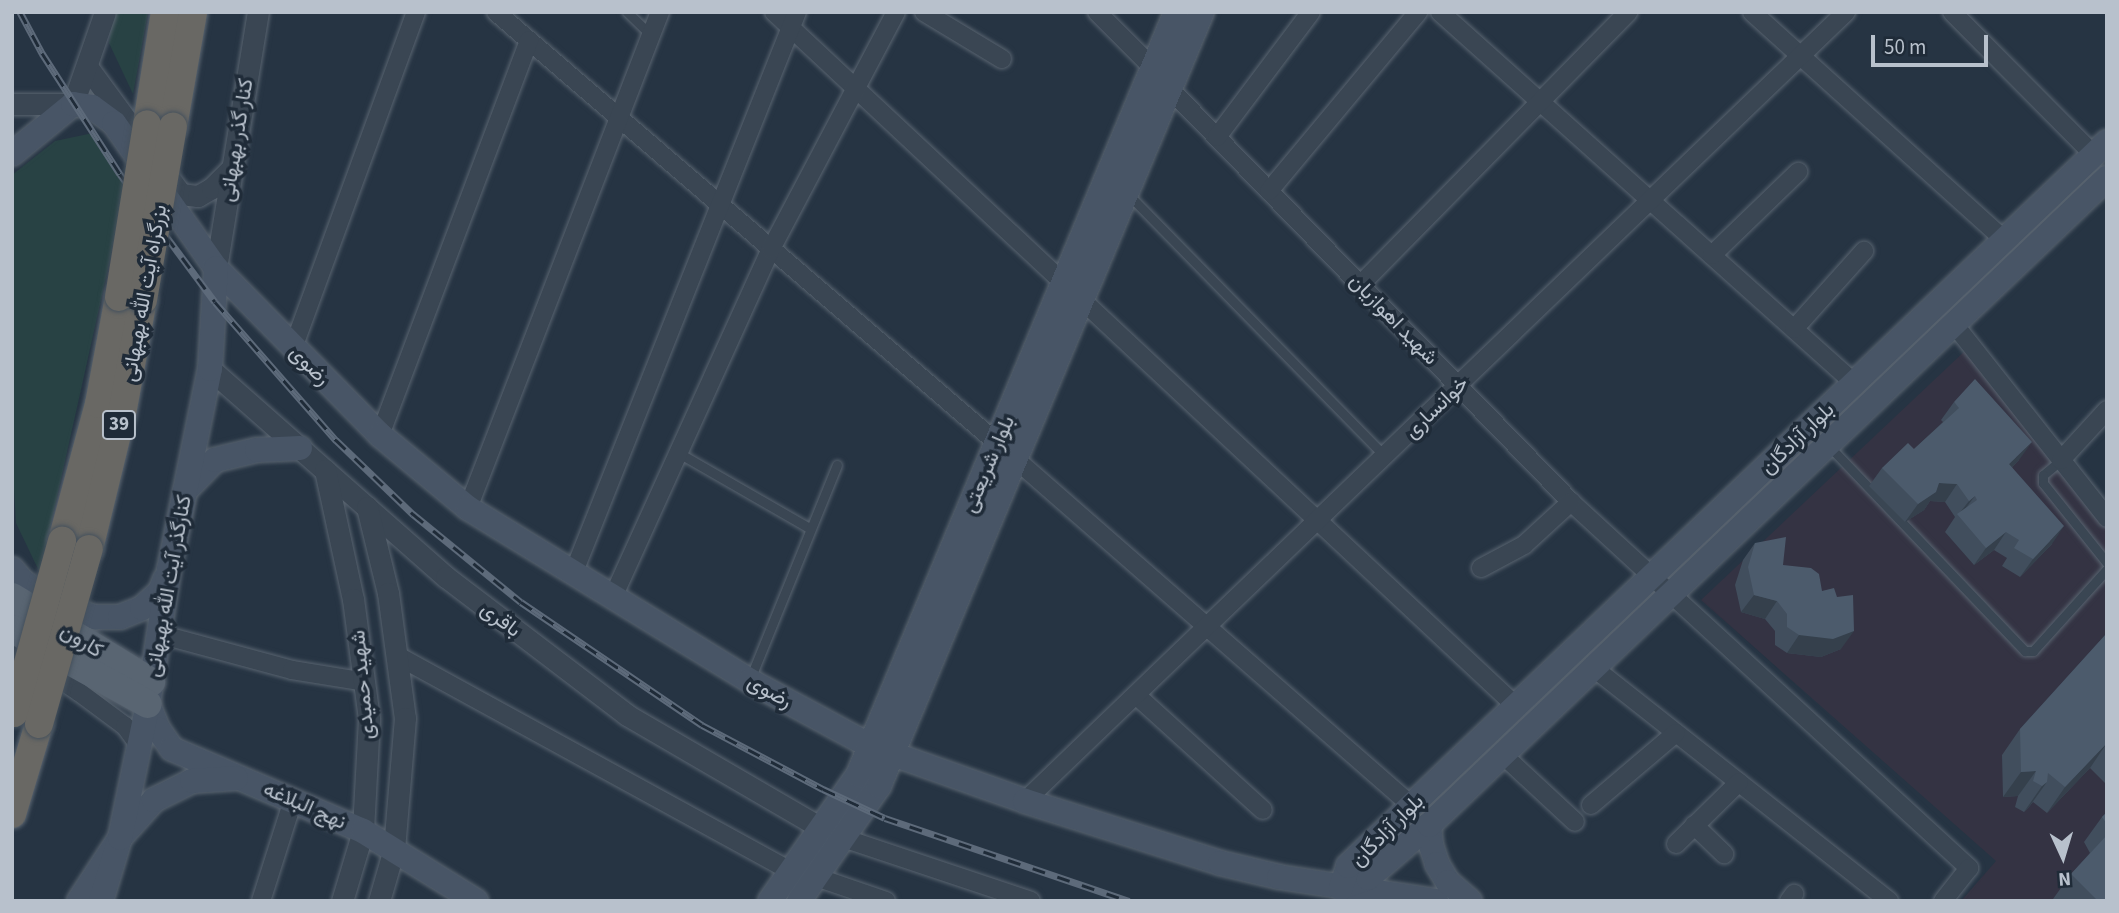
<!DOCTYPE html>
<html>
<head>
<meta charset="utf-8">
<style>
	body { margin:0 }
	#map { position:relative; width:2119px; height:913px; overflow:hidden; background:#263443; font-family:"Source Sans 3",Vazirmatn,sans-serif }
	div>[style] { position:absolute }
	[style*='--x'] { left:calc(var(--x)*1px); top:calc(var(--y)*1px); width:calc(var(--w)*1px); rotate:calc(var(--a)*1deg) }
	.medical>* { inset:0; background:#343343 }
	.green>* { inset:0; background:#284244 }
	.roads { filter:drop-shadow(0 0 2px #596470) drop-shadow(0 0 2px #596470) }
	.service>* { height:9px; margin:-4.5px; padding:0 4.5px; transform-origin:4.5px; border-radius:4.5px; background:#3a4653 }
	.minor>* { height:18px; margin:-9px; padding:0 9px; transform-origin:9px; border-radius:9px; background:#3a4653 }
	.tertiary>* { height:21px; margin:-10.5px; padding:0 10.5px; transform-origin:10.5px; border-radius:10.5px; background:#3a4653 }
	.secondary>* { height:24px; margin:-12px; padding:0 12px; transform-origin:12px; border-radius:12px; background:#485566 }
	.primary>* { height:28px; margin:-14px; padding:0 14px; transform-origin:14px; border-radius:14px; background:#596572 }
	.trunk>* { height:28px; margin:-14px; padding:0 14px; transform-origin:14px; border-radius:14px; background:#696864 }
	.rail>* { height:7px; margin-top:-3.5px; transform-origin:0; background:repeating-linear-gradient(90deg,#1f2b38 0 13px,#5d6a7a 0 26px); box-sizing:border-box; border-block:2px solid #5d6a7a }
	.bridges { filter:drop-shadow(0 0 2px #45515d) drop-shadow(0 0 2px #45515d) }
	.trunk-bridge>* { height:28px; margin:-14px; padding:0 14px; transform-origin:14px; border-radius:14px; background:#696864 }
	.wall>* { inset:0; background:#414e5d }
	.shaded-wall>* { inset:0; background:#35404c }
	.building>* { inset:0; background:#4c5b6c }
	span { translate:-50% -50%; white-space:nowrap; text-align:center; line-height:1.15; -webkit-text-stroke:7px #1f2b38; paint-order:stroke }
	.shield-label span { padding:2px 5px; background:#1f2b38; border:2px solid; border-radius:5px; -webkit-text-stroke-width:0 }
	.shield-label { font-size:19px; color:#b8c1cc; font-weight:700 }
	.street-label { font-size:21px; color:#b8c1cc }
	.frame { position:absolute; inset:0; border:14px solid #b8c1cc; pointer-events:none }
	.north { position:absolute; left:2028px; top:822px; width:70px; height:70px; -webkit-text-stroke:5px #1f2b38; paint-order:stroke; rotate:176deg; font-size:19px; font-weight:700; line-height:28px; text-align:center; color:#b8c1cc }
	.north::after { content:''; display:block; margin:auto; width:24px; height:32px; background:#b8c1cc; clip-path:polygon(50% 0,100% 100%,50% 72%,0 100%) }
	.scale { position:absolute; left:1871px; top:35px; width:117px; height:32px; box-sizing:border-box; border:4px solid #b8c1cc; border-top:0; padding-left:9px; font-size:21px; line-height:24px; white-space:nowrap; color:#b8c1cc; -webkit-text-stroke:5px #1f2b38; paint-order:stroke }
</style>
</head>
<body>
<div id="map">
	<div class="medical">
		<i style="clip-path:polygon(1968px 348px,2107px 527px,2107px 901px,1961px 901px,1996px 861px,1701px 600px)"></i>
	</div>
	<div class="green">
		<i style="clip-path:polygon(113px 12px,148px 12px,133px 94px,109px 43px)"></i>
		<i style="clip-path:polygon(93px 133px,127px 183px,40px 573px,16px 523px,12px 455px,12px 175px,55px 141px)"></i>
	</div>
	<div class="roads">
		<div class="service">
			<i style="--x:627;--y:12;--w:33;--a:44"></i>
			<i style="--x:1129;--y:195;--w:366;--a:45.6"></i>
			<i style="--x:1829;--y:446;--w:284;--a:46.3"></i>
			<i style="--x:2025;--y:651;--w:8;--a:0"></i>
			<i style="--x:2033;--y:651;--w:110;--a:-47.9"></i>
			<i style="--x:677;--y:452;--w:152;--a:29.9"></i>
			<i style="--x:2061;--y:460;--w:23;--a:140"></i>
			<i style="--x:2043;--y:475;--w:8;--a:90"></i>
			<i style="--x:2043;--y:483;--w:102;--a:51.3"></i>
			<i style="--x:750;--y:679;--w:231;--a:-67.9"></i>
		</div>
		<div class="minor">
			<i style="--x:496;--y:12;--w:661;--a:40.7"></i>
			<i style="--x:997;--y:443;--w:551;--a:41.18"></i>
			<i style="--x:774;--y:12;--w:1016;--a:43.09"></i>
			<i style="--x:924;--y:12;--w:91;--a:31.1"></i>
			<i style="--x:1097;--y:12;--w:79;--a:45"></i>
			<i style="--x:1440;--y:12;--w:556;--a:41.86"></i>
			<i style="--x:1752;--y:12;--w:340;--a:42.1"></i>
			<i style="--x:1952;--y:12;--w:202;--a:45.2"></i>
			<i style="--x:1170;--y:89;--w:576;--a:45.84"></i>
			<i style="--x:1571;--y:502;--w:541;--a:42.6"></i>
			<i style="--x:1969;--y:868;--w:42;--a:128.2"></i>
			<i style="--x:1217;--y:137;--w:156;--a:-53.1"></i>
			<i style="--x:1269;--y:191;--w:233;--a:-50.2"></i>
			<i style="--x:1712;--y:255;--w:120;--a:-44"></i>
			<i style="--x:1360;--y:285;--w:383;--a:-45.5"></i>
			<i style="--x:1954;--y:324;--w:247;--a:51.7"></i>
			<i style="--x:1794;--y:329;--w:105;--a:-48.1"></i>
			<i style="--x:293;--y:348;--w:358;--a:-69.9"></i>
			<i style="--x:380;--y:435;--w:422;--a:-69.3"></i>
			<i style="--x:2061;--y:460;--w:68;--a:-47.4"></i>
			<i style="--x:468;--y:508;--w:532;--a:-68.84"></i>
			<i style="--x:1481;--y:568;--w:49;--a:-28.1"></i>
			<i style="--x:1524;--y:545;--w:64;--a:-42.5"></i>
			<i style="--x:573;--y:574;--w:605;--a:-68.27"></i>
			<i style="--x:613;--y:597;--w:382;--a:-65.6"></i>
			<i style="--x:771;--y:249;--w:268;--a:-62.2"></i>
			<i style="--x:159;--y:634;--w:138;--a:15.1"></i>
			<i style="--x:292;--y:670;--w:74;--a:9.3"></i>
			<i style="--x:12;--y:653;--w:24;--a:22"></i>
			<i style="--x:34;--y:662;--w:54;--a:33.7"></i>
			<i style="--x:79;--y:692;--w:57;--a:36.5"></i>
			<i style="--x:125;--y:726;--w:22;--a:54"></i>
			<i style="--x:396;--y:655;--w:450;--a:28.7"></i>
			<i style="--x:1594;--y:668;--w:376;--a:38.3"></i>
			<i style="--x:1136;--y:695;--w:171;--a:42.2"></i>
			<i style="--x:1503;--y:755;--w:98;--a:42.9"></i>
			<i style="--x:1025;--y:801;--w:1139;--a:-43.86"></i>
			<i style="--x:1591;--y:805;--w:111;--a:-40.3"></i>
			<i style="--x:1694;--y:825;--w:42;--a:44"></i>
			<i style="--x:843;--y:838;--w:198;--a:18.5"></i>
			<i style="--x:1676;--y:844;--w:88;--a:-44.5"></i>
			<i style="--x:816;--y:877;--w:74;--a:18.9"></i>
			<i style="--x:261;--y:901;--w:106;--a:-72.4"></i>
			<i style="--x:1789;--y:901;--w:9;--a:-54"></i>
		</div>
		<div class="tertiary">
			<i style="--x:88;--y:68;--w:84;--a:53.7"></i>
			<i style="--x:12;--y:104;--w:61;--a:0"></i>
			<i style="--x:73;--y:104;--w:97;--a:-70.8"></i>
			<i style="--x:159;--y:165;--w:36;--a:53"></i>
			<i style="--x:181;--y:194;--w:17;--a:7"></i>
			<i style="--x:198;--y:196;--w:16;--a:-30"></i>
			<i style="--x:212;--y:188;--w:27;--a:-45"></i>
			<i style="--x:216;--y:268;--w:259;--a:-80.7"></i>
			<i style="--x:210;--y:369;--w:315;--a:41.4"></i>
			<i style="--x:446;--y:577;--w:228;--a:37.3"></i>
			<i style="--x:627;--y:715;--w:225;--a:30.2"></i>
			<i style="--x:325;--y:470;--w:132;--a:77.8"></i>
			<i style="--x:353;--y:599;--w:121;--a:82.4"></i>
			<i style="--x:369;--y:719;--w:112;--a:93.1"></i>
			<i style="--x:363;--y:831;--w:73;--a:106.7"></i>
			<i style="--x:367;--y:507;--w:89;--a:76.3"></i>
			<i style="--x:388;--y:593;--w:126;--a:82.3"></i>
			<i style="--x:405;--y:718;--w:131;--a:94.8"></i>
			<i style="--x:394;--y:849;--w:54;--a:106.1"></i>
		</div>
		<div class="secondary">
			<i style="--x:12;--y:154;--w:79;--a:-39.3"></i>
			<i style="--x:73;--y:104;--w:19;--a:9"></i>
			<i style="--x:92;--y:107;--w:27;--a:36"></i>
			<i style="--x:114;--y:123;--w:177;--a:54.9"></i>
			<i style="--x:216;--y:268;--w:234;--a:45.5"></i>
			<i style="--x:380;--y:435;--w:114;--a:39.7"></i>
			<i style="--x:468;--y:508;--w:331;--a:31.5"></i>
			<i style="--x:750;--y:681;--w:136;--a:28.4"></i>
			<i style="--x:870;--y:746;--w:164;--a:19.5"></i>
			<i style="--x:1025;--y:801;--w:205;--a:17.6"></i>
			<i style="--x:1220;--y:863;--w:61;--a:13.3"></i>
			<i style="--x:1279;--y:877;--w:159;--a:8.7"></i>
			<i style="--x:185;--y:491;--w:43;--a:-45.9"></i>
			<i style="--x:215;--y:460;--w:43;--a:-13.4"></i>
			<i style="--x:257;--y:450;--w:43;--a:-2.7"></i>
			<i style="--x:12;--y:569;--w:16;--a:50"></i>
			<i style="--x:22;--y:581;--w:45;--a:34"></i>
			<i style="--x:59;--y:606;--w:39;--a:17"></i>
			<i style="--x:96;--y:617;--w:24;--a:0"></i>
			<i style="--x:120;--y:617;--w:24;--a:-22"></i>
			<i style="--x:142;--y:608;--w:24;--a:-42"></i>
			<i style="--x:160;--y:592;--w:14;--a:-69"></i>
			<i style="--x:148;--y:704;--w:27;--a:68"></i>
			<i style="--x:158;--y:729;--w:24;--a:55"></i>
			<i style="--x:172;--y:749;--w:208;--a:23.2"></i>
			<i style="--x:363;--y:831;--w:133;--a:31.8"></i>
			<i style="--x:1429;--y:825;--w:20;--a:84"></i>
			<i style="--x:1431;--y:845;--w:20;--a:72"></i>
			<i style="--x:1437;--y:864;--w:21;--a:59"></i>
			<i style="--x:1448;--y:882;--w:29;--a:41"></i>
			<i style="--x:1342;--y:887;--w:28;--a:-19"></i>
			<i style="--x:1368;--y:878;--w:81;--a:-41"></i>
			<i style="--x:1429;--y:825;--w:937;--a:-43.66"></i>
			<i style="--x:1341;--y:888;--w:23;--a:-72"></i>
			<i style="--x:1348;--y:866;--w:1049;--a:-43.65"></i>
			<i style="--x:79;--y:901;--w:75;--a:-56.9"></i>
			<i style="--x:120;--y:838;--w:51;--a:-48.2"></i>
			<i style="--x:154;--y:800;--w:42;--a:-26.6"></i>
			<i style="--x:192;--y:781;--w:44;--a:-3.9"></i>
			<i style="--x:101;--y:901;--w:66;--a:-73.2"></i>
			<i style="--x:120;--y:838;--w:137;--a:-78.2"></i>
			<i style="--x:148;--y:704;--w:136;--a:-81.1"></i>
			<i style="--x:169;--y:570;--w:205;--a:-78.5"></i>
			<i style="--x:210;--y:369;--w:101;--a:-86.6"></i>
			<i style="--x:770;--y:901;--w:154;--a:-55.1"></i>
			<i style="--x:858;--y:775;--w:827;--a:-67.37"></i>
			<i style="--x:799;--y:901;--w:140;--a:-55.2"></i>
			<i style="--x:879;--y:786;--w:839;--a:-67.35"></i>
		</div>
		<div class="primary">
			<i style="--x:12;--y:597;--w:163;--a:31.4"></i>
			<i style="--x:12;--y:629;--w:155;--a:28.9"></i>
		</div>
		<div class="trunk">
			<i style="--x:147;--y:124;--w:113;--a:-80.9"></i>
			<i style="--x:173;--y:127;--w:117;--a:-80.1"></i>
			<i style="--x:62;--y:541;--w:142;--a:-74.9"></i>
			<i style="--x:99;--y:404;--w:109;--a:-79.4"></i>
			<i style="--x:89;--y:549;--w:139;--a:-76.3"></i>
			<i style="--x:122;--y:414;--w:116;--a:-79.6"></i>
			<i style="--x:12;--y:814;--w:94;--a:-73.3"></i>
		</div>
	</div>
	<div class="rail">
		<i style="--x:20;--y:12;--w:47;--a:61.8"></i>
		<i style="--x:42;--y:53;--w:144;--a:57.2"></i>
		<i style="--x:120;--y:174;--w:159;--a:53.4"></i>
		<i style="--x:215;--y:302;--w:184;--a:48.8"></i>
		<i style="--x:336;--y:440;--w:107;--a:43.9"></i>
		<i style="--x:413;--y:514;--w:139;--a:39.2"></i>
		<i style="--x:521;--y:602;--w:219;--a:34.2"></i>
		<i style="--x:702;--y:725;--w:137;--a:27.9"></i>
		<i style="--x:823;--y:789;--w:68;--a:25.1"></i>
		<i style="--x:885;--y:818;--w:258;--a:18.8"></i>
	</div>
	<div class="bridges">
		<div class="trunk-bridge">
			<i style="--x:119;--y:297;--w:175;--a:-80.8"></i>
			<i style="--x:143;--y:300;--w:176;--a:-80.2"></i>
			<i style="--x:14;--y:713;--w:179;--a:-74.4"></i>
			<i style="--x:39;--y:724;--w:182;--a:-74.1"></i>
		</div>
	</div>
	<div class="wall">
		<i style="clip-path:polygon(1954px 402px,2019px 460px,2012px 467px,2052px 544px,2020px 577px,2002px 566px,2007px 558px,1994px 550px,1974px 565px,1945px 532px,1955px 517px,1945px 502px,1930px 501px,1924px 510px,1905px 522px,1869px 486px,1882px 468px,1914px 449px,1943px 422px,1941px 420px)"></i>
		<i style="clip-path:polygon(1755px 543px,1783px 565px,1822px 591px,1841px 649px,1821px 657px,1787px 653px,1775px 645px,1775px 631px,1765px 619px,1741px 612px,1735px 585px,1743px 560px)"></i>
		<i style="clip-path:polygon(2107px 633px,2107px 785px,2090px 768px,2047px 813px,2033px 802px,2029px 807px,2024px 812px,2015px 807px,2018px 796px,2003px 797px,2002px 755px,2020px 729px)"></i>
		<i style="clip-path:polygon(2107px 812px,2107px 901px,2054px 901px,2053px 899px,2071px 874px,2090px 853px,2084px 842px,2102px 817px)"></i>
	</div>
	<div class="shaded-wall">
		<i style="clip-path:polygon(2032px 442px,2019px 460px,1996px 482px,2009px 464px)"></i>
		<i style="clip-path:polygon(1939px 483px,1957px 484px,1945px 502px,1930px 501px,1924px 510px,1905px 522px,1918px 504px)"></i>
		<i style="clip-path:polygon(1975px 496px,1962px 513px,1958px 515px,1969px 501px)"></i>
		<i style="clip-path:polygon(2064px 526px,2052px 544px,2020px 577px,2033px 559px)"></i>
		<i style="clip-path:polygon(2006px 532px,1994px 550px,1974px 565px,1986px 548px)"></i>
		<i style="clip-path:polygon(1754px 595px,1777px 601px,1765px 619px,1741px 612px)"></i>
		<i style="clip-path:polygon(1854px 631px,1841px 649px,1821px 657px,1787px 653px,1799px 635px)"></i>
		<i style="clip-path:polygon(2107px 743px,2090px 768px,2047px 813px,2065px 787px)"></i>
		<i style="clip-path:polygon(2036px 771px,2018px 796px,2003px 797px,2021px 772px)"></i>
		<i style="clip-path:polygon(2047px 782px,2029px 807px,2024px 812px,2042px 786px)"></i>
	</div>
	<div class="building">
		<i style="clip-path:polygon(1975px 379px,2032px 442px,2009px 464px,2064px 526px,2033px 559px,2014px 548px,2019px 540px,2006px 532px,1986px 548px,1957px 514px,1977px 500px,1975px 496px,1969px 501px,1957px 484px,1939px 483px,1936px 492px,1918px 504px,1882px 468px,1908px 443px,1914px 449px,1959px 408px,1954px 402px)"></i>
		<i style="clip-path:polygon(1786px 537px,1783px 565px,1811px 568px,1819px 574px,1822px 591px,1834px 588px,1837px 597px,1853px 595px,1854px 631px,1833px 639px,1799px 635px,1787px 627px,1787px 614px,1777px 601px,1754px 595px,1748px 567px,1755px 543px)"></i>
		<i style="clip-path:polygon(2107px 633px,2107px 743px,2065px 787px,2048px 773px,2047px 782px,2042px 786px,2033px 781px,2036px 771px,2021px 772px,2020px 729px)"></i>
		<i style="clip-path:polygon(2107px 812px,2107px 824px,2102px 817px)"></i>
		<i style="clip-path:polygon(2107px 835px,2107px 901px,2098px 901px,2071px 874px)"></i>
	</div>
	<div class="shield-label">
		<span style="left:119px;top:425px">39</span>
	</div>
	<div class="street-label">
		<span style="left:236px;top:140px;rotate:-81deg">کنار گذر بهبهانی</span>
		<span style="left:144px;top:293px;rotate:-80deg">بزرگراه آیت الله بهبهانی</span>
		<span style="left:1394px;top:319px;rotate:46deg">شهید اهوازیان</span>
		<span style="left:310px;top:365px;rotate:45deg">رضوی</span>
		<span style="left:1436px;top:407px;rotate:-44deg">خوانساری</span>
		<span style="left:1797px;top:438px;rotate:-44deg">بلوار آزادگان</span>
		<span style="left:988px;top:464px;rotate:-67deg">بلوار شریعتی</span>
		<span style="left:168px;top:586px;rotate:-80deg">کنارگذر آیت الله بهبهانی</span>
		<span style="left:501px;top:619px;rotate:37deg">باقری</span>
		<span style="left:82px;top:640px;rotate:32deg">کارون</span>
		<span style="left:362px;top:685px;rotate:-95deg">شهید حمیدی</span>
		<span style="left:770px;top:691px;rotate:29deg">رضوی</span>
		<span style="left:305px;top:805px;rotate:24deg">نهج البلاغه</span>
		<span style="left:1387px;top:830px;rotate:-45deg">بلوار آزادگان</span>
	</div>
	<div class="frame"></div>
	<div class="north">N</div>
	<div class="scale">50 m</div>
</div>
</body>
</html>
